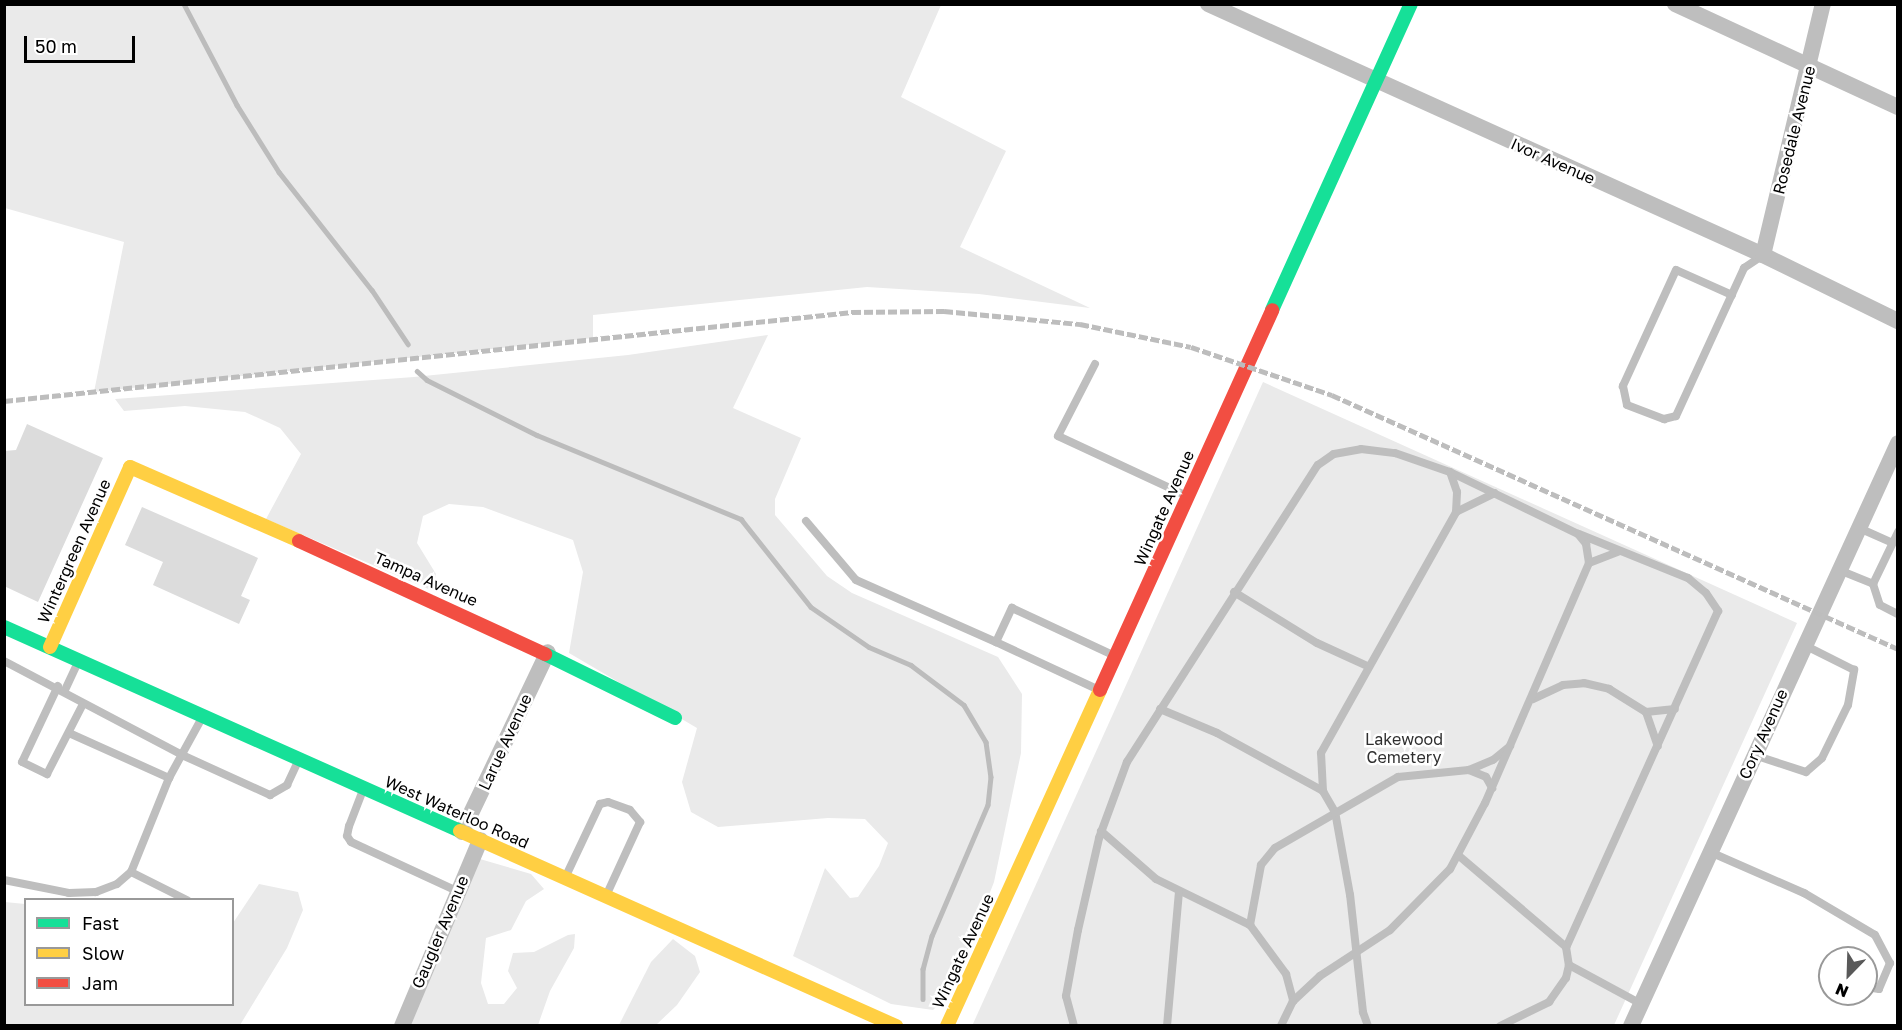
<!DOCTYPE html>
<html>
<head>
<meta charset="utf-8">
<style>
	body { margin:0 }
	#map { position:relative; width:1902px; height:1030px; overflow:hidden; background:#fff; font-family:"Golos Text",sans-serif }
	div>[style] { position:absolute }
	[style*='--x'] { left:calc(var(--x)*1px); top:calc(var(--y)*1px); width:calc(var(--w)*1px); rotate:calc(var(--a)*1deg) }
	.green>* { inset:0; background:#eaeaea }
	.stream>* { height:4.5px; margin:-2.25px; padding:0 2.25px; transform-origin:2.25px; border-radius:2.25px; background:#bcbcbc }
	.building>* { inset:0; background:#dcdcdc }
	.lane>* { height:8px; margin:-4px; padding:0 4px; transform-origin:4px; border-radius:4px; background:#bebebe }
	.street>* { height:16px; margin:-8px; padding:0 8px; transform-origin:8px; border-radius:8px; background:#bebebe }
	.fast>* { height:14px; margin:-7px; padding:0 7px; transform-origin:7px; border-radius:7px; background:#16e098 }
	.slow>* { height:14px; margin:-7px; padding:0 7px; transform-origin:7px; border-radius:7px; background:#ffcf43 }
	.jam>* { height:14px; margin:-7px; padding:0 7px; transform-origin:7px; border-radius:7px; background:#f24e42 }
	.rail>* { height:4.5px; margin-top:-2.25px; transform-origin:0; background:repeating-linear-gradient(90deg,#bdbdbd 0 9px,transparent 0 12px) }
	span { translate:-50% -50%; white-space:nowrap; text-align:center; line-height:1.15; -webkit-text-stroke:5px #fff; paint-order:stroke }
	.street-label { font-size:16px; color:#000 }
	.park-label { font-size:16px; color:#2f2f2f }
	.frame { position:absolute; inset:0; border:6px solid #000; pointer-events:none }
	.legend { position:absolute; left:24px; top:898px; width:210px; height:108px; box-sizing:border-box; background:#fff; border:2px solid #999; margin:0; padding:8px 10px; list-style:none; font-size:18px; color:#000 }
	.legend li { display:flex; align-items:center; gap:12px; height:30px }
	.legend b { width:30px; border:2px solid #999 }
	.north { position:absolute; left:1818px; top:946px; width:60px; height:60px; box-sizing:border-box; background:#fff; border:2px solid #999; border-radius:50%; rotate:203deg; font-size:16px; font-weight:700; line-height:24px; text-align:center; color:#000 }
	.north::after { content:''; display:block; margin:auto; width:21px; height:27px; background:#595959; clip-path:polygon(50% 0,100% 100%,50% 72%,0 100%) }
	.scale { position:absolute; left:24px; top:36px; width:111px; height:27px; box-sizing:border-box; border:3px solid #000; border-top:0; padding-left:8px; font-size:18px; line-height:21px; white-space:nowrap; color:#000; -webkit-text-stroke:4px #fff; paint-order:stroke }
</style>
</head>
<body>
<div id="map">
	<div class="green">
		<i style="clip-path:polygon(5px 4px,941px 5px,901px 97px,1006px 151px,960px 247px,1090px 308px,979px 294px,867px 287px,593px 315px,593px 338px,94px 392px,124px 242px,5px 208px)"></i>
		<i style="clip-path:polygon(768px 335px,733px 408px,801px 438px,775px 499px,775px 515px,827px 576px,852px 593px,998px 657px,1022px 694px,1021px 753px,994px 882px,951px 993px,933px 1010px,891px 1004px,793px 956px,825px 868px,850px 898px,858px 897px,879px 866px,888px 843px,865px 819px,828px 818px,718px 827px,691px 812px,682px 782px,697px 728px,569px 653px,583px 572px,573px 540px,483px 507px,449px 504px,423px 516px,417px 543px,436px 574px,433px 591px,266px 519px,301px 454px,280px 428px,245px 412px,185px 406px,124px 411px,115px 399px,414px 377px,628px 355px)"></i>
		<i style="clip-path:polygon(1263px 382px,1797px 623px,1614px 1025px,972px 1026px)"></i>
		<i style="clip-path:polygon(473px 857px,531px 874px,544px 889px,526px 901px,511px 930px,486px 938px,481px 983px,488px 1004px,504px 1004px,517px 988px,508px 971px,513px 953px,534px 952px,568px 935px,575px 934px,574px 948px,550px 991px,538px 1025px,402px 1026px)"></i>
		<i style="clip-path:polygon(259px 884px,298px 892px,303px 910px,287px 948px,240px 1025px,5px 1025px,5px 902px,25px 904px,26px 1004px,232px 1004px,233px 923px)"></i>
		<i style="clip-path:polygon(673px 939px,695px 956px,700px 972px,677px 1005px,656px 1025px,619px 1025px,651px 962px)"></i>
	</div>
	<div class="stream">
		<i style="--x:184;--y:4;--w:114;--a:62.3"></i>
		<i style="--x:237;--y:105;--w:79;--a:57.9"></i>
		<i style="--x:279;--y:172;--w:150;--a:51.8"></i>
		<i style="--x:372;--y:290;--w:65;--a:56.3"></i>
		<i style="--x:417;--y:371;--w:13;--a:42"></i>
		<i style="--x:427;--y:380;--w:123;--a:26.6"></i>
		<i style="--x:537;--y:435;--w:221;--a:22.4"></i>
		<i style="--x:741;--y:519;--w:112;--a:51.5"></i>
		<i style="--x:811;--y:607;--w:70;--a:34.6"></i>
		<i style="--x:869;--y:647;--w:46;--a:23.2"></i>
		<i style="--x:911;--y:665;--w:66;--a:37"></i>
		<i style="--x:964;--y:705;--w:43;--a:59.3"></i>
		<i style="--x:986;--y:742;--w:35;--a:82"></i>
		<i style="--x:991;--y:777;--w:28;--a:96"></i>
		<i style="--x:988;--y:805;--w:142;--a:113.1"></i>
		<i style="--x:932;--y:936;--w:34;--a:105"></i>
		<i style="--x:923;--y:969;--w:30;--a:90"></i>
	</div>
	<div class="building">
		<i style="clip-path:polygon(27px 424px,103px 458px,38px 602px,4px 586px,4px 451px,16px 450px)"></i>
		<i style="clip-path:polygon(142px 507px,258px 558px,241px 596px,250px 600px,239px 624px,153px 585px,163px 562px,125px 545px)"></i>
	</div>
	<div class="lane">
		<i style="--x:1732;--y:295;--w:61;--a:-155.9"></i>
		<i style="--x:1676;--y:270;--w:128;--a:114.6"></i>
		<i style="--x:1623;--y:386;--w:19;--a:78"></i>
		<i style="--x:1627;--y:405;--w:40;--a:21"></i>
		<i style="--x:1664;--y:419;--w:12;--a:-14"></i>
		<i style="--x:1676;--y:416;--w:163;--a:-65.3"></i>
		<i style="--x:1744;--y:268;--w:23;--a:-34"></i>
		<i style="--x:1095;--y:364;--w:81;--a:117.2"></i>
		<i style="--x:1058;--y:436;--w:142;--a:24.9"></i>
		<i style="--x:1456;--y:512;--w:43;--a:-26"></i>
		<i style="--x:806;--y:521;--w:77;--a:49.7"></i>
		<i style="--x:856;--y:580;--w:153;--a:23.9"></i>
		<i style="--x:1859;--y:528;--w:36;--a:24"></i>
		<i style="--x:1579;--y:534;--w:118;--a:22"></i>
		<i style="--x:1688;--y:578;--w:23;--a:40"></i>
		<i style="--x:1706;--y:593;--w:22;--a:56"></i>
		<i style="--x:1718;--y:611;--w:369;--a:114.3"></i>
		<i style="--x:1566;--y:947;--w:18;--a:81"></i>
		<i style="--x:1569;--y:965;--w:82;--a:28.4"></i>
		<i style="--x:1589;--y:563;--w:31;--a:-21"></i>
		<i style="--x:1839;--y:570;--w:37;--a:22"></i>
		<i style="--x:1873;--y:584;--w:58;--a:-64.3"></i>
		<i style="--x:1873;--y:584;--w:22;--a:72"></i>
		<i style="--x:1880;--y:605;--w:20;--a:27"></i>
		<i style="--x:1234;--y:592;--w:97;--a:31.6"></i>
		<i style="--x:1317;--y:643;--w:55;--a:24.7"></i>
		<i style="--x:4;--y:661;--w:201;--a:27.8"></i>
		<i style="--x:182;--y:755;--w:97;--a:24.4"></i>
		<i style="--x:270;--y:795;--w:20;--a:-30"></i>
		<i style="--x:287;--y:785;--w:29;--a:-65"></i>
		<i style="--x:58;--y:686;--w:84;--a:115.3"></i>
		<i style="--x:22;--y:762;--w:28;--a:26"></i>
		<i style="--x:47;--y:774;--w:79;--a:-62.8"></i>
		<i style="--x:65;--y:690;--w:33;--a:-65"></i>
		<i style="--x:1099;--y:690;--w:114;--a:-155"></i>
		<i style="--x:996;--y:642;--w:38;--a:-65"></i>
		<i style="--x:1012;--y:608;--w:111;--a:25"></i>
		<i style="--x:1533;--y:699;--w:33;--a:-25"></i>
		<i style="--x:1563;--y:685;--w:21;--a:-5"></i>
		<i style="--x:1584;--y:683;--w:26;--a:13"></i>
		<i style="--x:1609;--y:689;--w:44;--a:31.9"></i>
		<i style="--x:1646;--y:712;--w:36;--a:71"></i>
		<i style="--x:1160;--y:709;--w:62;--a:22.8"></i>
		<i style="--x:1217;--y:733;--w:121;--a:28.7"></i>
		<i style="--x:1646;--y:712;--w:29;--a:-6"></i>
		<i style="--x:69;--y:733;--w:110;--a:24.2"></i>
		<i style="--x:169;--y:778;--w:71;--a:-61.3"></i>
		<i style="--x:1754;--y:755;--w:55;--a:18.1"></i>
		<i style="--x:1806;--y:772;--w:21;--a:-41"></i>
		<i style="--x:1822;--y:758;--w:59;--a:-63.9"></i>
		<i style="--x:1848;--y:705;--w:36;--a:-80"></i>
		<i style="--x:1854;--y:670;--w:56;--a:-153.4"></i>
		<i style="--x:1469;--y:770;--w:18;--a:22"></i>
		<i style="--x:1486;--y:777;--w:13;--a:61"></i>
		<i style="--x:169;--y:778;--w:101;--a:112"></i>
		<i style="--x:131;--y:872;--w:63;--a:26.6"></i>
		<i style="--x:363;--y:790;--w:39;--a:111"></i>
		<i style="--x:349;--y:826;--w:10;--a:101"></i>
		<i style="--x:347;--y:836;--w:7;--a:56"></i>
		<i style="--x:351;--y:842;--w:117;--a:24.8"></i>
		<i style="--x:1101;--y:831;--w:73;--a:41.1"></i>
		<i style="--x:1156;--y:879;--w:105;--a:26.1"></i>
		<i style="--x:1250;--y:925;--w:61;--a:53.7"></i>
		<i style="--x:1286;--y:974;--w:28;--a:75"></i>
		<i style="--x:1710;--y:852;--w:103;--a:23.6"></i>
		<i style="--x:1804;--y:893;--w:82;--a:30.6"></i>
		<i style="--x:1875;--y:935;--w:32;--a:62"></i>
		<i style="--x:1890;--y:963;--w:28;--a:113"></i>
		<i style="--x:1879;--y:989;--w:13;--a:-171"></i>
		<i style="--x:1458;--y:855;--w:142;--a:40.4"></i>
		<i style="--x:565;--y:878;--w:82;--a:-64.7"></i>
		<i style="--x:600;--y:804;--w:8;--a:-14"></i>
		<i style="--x:608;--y:802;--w:23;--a:20"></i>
		<i style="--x:630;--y:810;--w:16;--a:50"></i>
		<i style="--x:640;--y:822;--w:81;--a:114.7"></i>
		<i style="--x:4;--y:880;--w:66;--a:11.3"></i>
		<i style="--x:69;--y:893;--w:27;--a:-2"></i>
		<i style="--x:96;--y:892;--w:22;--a:-21"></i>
		<i style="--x:117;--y:884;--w:18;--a:-41"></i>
		<i style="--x:1250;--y:925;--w:61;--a:-79.6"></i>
		<i style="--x:1261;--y:865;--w:22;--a:-51"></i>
		<i style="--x:1275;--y:848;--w:142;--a:-30"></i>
		<i style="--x:1398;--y:777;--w:71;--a:-5.6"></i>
		<i style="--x:1469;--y:770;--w:26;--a:-23"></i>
		<i style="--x:1493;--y:760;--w:22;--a:-39"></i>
		<i style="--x:1074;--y:1026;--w:31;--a:-105"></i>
		<i style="--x:1066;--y:996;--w:67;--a:-79.7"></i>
		<i style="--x:1078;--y:930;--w:94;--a:-77.1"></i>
		<i style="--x:1099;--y:838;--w:81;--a:-69.8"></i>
		<i style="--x:1127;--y:762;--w:353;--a:-57.3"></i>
		<i style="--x:1318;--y:465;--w:19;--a:-35"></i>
		<i style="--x:1334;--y:454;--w:27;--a:-10"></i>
		<i style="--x:1361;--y:449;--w:34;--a:7"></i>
		<i style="--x:1395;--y:453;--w:58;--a:19.1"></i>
		<i style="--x:1450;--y:472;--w:142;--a:25.8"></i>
		<i style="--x:1578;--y:534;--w:13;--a:51"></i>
		<i style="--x:1586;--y:544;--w:19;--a:81"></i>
		<i style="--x:1589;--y:563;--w:262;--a:113.4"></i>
		<i style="--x:1485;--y:803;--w:75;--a:117.9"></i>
		<i style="--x:1450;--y:869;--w:86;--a:134.5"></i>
		<i style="--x:1390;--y:930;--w:84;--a:146.7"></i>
		<i style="--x:1320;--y:976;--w:37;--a:137"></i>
		<i style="--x:1293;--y:1001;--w:28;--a:116"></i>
		<i style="--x:1167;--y:1026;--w:135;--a:-84.9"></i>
		<i style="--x:1368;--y:1026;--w:15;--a:-110"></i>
		<i style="--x:1363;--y:1012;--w:118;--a:-96.3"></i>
		<i style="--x:1350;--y:895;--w:84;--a:-100.2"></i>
		<i style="--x:1335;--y:812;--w:24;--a:-120"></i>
		<i style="--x:1323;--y:791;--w:38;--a:-93"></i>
		<i style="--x:1321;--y:753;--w:276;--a:-60.7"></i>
		<i style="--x:1456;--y:512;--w:20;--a:-87"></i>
		<i style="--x:1457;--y:492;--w:21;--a:-109"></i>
		<i style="--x:1500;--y:1026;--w:55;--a:-26.1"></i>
		<i style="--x:1549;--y:1002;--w:29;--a:-55"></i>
		<i style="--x:1566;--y:978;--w:13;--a:-77"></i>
	</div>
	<div class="street">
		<i style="--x:1208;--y:4;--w:609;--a:24.33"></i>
		<i style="--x:1763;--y:255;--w:150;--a:26.1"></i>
		<i style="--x:1675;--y:4;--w:246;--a:24.8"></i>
		<i style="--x:1763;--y:255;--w:258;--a:-76.6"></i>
		<i style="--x:462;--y:832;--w:199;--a:-64.5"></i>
		<i style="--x:402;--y:1026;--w:202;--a:-67.2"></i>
		<i style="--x:1631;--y:1026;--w:641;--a:-65.39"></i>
	</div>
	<div class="fast">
		<i style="--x:1272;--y:310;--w:336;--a:-65.6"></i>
		<i style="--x:4;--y:627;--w:500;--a:24.1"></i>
		<i style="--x:545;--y:654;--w:145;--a:26.2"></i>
	</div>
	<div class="slow">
		<i style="--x:50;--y:647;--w:197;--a:-66"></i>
		<i style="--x:130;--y:467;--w:184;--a:23.6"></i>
		<i style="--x:460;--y:831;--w:478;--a:24.1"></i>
		<i style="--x:947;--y:1026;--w:369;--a:-65.5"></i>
	</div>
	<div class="jam">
		<i style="--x:299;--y:541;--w:271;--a:24.7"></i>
		<i style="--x:1100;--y:690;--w:417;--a:-65.6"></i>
	</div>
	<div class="rail">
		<i style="--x:4;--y:401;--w:853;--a:-5.99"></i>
		<i style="--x:852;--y:312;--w:92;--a:-0.6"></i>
		<i style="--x:944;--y:311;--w:137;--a:5.5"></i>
		<i style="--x:1080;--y:324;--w:113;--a:11.7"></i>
		<i style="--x:1191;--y:347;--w:149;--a:18.8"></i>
		<i style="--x:1332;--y:395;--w:620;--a:24.17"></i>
	</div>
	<div class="street-label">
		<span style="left:1794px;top:130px;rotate:-76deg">Rosedale Avenue</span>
		<span style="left:1553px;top:161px;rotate:24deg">Ivor Avenue</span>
		<span style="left:1164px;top:508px;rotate:-66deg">Wingate Avenue</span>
		<span style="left:74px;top:551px;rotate:-66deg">Wintergreen Avenue</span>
		<span style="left:426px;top:579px;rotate:24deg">Tampa Avenue</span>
		<span style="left:1763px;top:734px;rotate:-66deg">Cory Avenue</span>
		<span style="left:505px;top:742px;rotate:-65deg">Larue Avenue</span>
		<span style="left:457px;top:812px;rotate:24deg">West Waterloo Road</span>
		<span style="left:440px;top:932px;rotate:-67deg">Gaugler Avenue</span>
		<span style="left:963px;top:951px;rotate:-65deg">Wingate Avenue</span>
	</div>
	<div class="park-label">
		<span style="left:1404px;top:748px">Lakewood<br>Cemetery</span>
	</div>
	<div class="frame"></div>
	<ul class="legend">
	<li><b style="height:8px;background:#16e098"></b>Fast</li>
	<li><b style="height:8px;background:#ffcf43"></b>Slow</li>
	<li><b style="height:8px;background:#f24e42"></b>Jam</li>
	</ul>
	<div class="north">N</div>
	<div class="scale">50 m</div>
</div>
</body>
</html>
